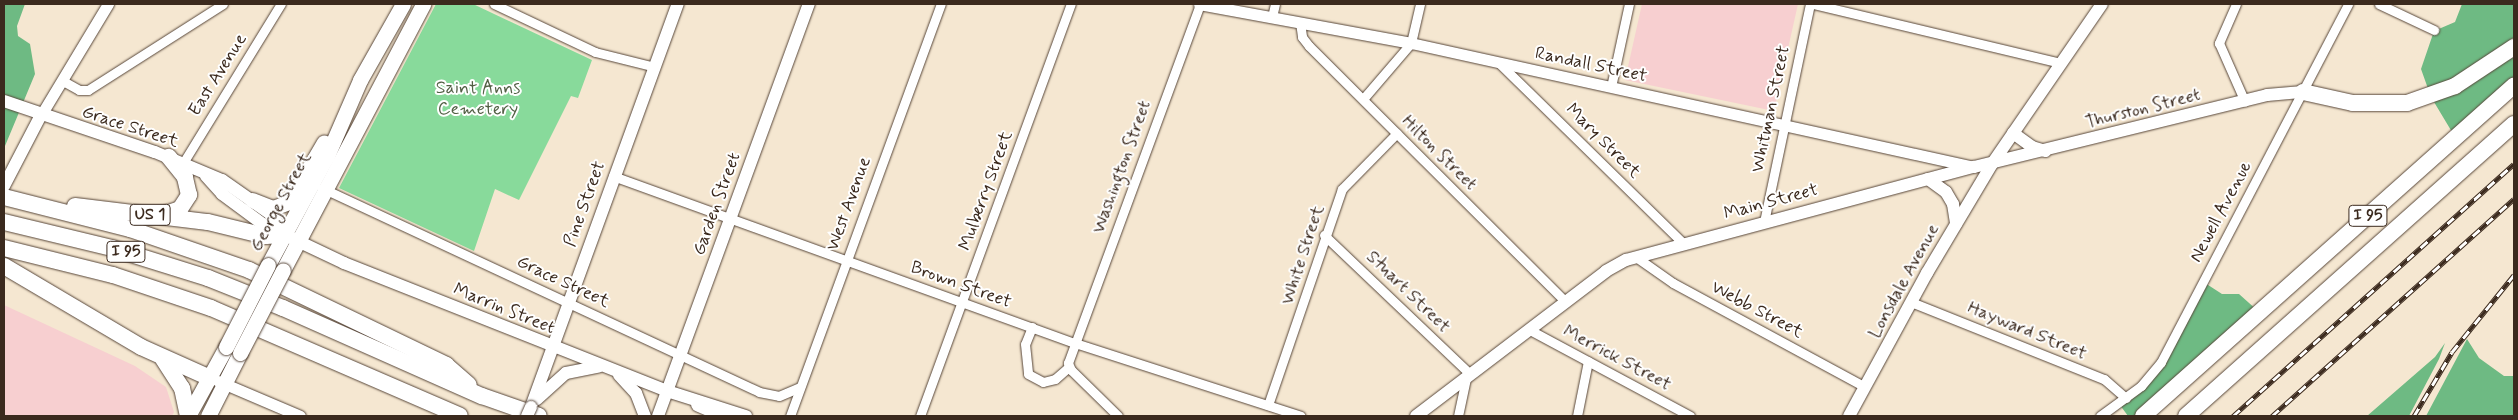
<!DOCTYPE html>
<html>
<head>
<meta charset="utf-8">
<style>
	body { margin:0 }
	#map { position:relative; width:2518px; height:420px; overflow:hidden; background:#f5e7d1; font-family:Mynerve,sans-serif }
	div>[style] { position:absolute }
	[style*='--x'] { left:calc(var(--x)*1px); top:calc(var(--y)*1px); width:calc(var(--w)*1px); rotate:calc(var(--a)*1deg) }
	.built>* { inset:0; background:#f7cfd0 }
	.green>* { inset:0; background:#88da9b }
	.forest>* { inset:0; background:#6eba83 }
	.roads { filter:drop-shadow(0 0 1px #574639) drop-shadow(0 0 1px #574639) }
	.minor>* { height:9px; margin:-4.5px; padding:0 4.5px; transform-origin:4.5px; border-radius:4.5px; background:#fff }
	.tertiary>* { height:11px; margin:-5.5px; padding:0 5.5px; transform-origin:5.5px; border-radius:5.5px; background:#fff }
	.secondary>* { height:12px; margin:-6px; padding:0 6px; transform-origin:6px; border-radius:6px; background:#fff }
	.primary>* { height:15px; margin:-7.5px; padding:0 7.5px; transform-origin:7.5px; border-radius:7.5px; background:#fff }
	.motorway>* { height:16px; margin:-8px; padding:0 8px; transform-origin:8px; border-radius:8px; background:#fff }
	.rail>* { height:5px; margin-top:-2.5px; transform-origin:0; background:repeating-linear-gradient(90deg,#fff 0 9px,#3b2a1e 0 18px); box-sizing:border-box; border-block:1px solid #3b2a1e }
	.bridges { filter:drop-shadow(0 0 1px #574639) drop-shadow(0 0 1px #574639) }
	.secondary-bridge>* { height:12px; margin:-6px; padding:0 6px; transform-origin:6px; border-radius:6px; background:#fff }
	.primary-bridge>* { height:15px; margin:-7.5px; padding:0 7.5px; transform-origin:7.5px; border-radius:7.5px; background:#fff }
	span { translate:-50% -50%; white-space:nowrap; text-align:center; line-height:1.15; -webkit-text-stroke:4px #fff; paint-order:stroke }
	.shield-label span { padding:1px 4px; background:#fff; border:1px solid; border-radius:4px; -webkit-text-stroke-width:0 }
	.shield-label { font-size:16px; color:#3b2a1e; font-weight:700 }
	.street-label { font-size:18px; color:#3b2a1e }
	.park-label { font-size:18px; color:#525f44 }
	.frame { position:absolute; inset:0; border:5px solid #3b2a1e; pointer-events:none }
</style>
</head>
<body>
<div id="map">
	<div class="built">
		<i style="clip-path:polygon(1642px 4px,1798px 4px,1774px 111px,1625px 80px)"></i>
		<i style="clip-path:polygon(4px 305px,135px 366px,166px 387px,174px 412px,172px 416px,4px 416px)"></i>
	</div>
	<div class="green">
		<i style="clip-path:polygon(436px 4px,473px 4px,592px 60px,578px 98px,571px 96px,519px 200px,495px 189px,474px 251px,339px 188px)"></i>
	</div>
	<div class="forest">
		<i style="clip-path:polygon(4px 4px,25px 4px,17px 26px,18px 36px,30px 44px,35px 74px,5px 146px)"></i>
		<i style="clip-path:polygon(2462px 4px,2514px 4px,2514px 85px,2455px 137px,2431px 97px,2421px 69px,2434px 31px,2455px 22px)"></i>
		<i style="clip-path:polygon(2205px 283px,2222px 294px,2239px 294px,2258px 311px,2142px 416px,2128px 416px,2117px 401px,2148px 376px)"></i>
		<i style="clip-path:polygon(2467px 339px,2479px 358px,2504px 376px,2514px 376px,2514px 416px,2426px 416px)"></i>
		<i style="clip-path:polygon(2445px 343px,2439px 359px,2409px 416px,2367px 416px,2435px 357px)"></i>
	</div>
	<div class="roads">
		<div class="minor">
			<i style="--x:494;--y:4;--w:112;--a:25.4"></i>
			<i style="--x:595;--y:52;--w:62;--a:14"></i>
			<i style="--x:1813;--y:4;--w:255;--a:13.4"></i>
			<i style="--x:2236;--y:4;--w:43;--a:113.6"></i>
			<i style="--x:2219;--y:43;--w:64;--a:66.2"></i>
			<i style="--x:2379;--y:4;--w:61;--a:25.3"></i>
			<i style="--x:1272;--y:17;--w:13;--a:-77"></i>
			<i style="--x:1300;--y:22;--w:15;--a:82"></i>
			<i style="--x:1302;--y:37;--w:11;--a:52"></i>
			<i style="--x:1309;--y:46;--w:361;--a:44.9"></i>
			<i style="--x:1499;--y:63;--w:257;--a:44.4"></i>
			<i style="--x:63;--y:81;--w:18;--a:29"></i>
			<i style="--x:79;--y:90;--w:9;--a:0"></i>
			<i style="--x:88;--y:90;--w:160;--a:-32.5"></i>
			<i style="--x:1611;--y:87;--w:85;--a:-77.8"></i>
			<i style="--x:1363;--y:99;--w:74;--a:-49.4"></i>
			<i style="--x:1411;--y:43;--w:40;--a:-77"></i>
			<i style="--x:183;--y:163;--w:187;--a:-58.4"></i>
			<i style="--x:613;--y:176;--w:491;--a:19.9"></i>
			<i style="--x:1075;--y:343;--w:237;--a:17.9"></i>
			<i style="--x:322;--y:188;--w:482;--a:25"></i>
			<i style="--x:759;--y:392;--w:20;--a:11"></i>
			<i style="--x:779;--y:396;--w:23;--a:-23"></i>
			<i style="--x:1764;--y:222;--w:223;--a:-78.1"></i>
			<i style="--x:1324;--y:235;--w:202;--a:43.6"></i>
			<i style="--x:1636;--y:257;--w:45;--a:35.1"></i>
			<i style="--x:1673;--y:283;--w:218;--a:28.4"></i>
			<i style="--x:1911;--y:302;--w:208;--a:21.8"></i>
			<i style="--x:2104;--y:379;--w:29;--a:41"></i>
			<i style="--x:1032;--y:327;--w:18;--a:112"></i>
			<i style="--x:1025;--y:344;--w:30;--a:84"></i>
			<i style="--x:1028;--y:374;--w:17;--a:28"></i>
			<i style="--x:1043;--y:382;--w:12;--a:-14"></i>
			<i style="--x:1055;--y:379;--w:18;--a:-41"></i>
			<i style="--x:1528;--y:329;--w:184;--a:28.2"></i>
			<i style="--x:1268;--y:405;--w:228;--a:-71.1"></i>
			<i style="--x:1342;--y:189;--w:78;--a:-45.5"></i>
			<i style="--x:790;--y:416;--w:439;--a:-69.9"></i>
			<i style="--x:920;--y:416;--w:439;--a:-69.9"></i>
			<i style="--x:1118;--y:416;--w:66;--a:-135.6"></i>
			<i style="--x:1071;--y:370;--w:8;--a:-113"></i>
			<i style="--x:1068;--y:363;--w:382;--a:-69.8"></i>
			<i style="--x:1458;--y:416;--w:40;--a:-78"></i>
			<i style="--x:1577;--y:416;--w:56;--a:-78.7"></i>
			<i style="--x:2100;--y:416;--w:51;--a:-36.2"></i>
			<i style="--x:2141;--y:386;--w:31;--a:-50"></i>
			<i style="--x:2161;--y:362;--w:404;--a:-62.4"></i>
		</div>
		<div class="tertiary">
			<i style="--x:1199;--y:4;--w:216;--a:10.4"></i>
			<i style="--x:1411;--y:43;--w:576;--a:12.42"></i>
			<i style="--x:41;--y:115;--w:130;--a:-58.9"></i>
			<i style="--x:218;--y:381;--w:89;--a:23.1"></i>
		</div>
		<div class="secondary">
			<i style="--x:4;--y:101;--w:159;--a:18.7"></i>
			<i style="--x:155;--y:152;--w:73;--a:22.7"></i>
			<i style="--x:222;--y:180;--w:61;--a:35"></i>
			<i style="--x:272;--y:215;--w:24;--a:57"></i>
			<i style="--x:2013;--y:133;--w:24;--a:36"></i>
			<i style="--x:2032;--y:147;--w:14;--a:17"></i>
			<i style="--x:206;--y:176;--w:24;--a:48"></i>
			<i style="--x:222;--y:194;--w:52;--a:36.4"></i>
			<i style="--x:264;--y:225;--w:89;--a:25.4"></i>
			<i style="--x:344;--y:263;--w:347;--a:21.6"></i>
			<i style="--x:667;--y:391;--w:83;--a:17.6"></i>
			<i style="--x:1928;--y:179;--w:22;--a:36"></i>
			<i style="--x:1946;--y:192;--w:14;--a:60"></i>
			<i style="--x:1953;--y:204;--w:20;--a:81"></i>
			<i style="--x:4;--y:186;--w:80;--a:-62.5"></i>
			<i style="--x:619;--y:375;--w:25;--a:47"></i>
			<i style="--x:636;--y:393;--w:25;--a:69"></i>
			<i style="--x:537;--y:399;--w:39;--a:-42"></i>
			<i style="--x:566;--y:373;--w:33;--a:-11"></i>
			<i style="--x:531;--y:407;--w:429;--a:-70"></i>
			<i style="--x:658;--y:416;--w:439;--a:-69.9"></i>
			<i style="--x:1416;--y:416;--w:239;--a:-37.3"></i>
			<i style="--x:1606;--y:271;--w:23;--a:-29"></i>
			<i style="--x:1626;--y:260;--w:360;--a:-15"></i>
			<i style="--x:1974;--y:167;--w:302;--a:-13.8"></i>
			<i style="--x:2267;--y:95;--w:36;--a:-5"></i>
			<i style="--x:1849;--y:416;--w:163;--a:-61.4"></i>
			<i style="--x:1927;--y:273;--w:127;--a:-59.2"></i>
			<i style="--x:1992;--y:164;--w:194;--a:-55.5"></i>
		</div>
		<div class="primary">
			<i style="--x:252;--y:200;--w:22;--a:21"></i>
			<i style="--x:273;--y:208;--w:17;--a:-21"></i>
			<i style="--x:289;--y:202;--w:69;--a:-59.7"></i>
			<i style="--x:268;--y:265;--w:124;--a:-61.6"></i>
			<i style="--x:327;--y:156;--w:83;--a:-66.5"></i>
			<i style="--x:360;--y:80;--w:87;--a:-60.5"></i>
			<i style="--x:283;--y:270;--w:301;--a:-62.2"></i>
			<i style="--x:188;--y:416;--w:79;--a:-61.2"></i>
			<i style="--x:208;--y:416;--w:71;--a:-63.1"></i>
		</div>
		<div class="motorway">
			<i style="--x:2303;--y:92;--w:51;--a:12.4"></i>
			<i style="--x:2353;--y:103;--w:54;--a:0"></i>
			<i style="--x:2407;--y:103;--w:51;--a:-19.5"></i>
			<i style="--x:2455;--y:86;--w:71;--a:-33.5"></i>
			<i style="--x:4;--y:197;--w:130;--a:14.3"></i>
			<i style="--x:130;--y:229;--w:126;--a:19"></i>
			<i style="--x:249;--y:270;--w:219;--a:25.7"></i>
			<i style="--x:446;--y:365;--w:30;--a:41"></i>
			<i style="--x:75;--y:206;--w:134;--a:6.9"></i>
			<i style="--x:208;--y:222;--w:59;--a:13.8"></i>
			<i style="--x:265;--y:236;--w:20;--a:-3"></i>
			<i style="--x:162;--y:215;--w:19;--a:-18"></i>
			<i style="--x:180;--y:209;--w:17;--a:-57"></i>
			<i style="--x:189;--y:195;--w:18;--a:-103"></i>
			<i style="--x:185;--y:177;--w:26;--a:-129"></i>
			<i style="--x:4;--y:222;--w:111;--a:13.5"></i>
			<i style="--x:112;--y:248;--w:101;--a:17.4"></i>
			<i style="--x:208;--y:278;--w:81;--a:21.8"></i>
			<i style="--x:283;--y:308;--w:218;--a:23.9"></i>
			<i style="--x:482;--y:396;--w:60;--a:19.3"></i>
			<i style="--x:4;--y:248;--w:112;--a:13.9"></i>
			<i style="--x:113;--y:275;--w:103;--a:18.6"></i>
			<i style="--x:211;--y:308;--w:271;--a:23.4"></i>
			<i style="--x:4;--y:266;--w:159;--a:30.6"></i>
			<i style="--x:141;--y:347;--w:76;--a:24.2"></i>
			<i style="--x:163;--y:359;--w:35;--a:57"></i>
			<i style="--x:182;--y:388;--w:29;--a:78"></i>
			<i style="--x:699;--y:404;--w:30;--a:23"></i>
			<i style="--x:2143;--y:416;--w:497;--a:-41.7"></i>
			<i style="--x:2186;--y:416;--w:439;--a:-41.7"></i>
		</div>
	</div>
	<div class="rail">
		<i style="--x:2233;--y:416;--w:377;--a:-41.9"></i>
		<i style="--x:2272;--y:416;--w:325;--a:-41.9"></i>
		<i style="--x:2414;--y:416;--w:74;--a:-59.3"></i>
		<i style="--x:2452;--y:352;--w:99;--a:-51.2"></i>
	</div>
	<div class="bridges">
		<div class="secondary-bridge">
			<i style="--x:527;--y:416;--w:10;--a:-66"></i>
		</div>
		<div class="primary-bridge">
			<i style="--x:226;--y:347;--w:92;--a:-62.9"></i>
			<i style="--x:240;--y:353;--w:93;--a:-62.6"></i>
		</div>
	</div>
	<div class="shield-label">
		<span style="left:150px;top:215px">US 1</span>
		<span style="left:2368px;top:216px">I 95</span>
		<span style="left:126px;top:252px">I 95</span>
	</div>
	<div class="street-label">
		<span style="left:1591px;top:65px;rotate:12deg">Randall Street</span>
		<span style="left:218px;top:75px;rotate:-58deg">East Avenue</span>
		<span style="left:1771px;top:109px;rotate:-78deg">Whitman Street</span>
		<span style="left:2143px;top:109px;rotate:-14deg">Thurston Street</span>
		<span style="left:130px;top:127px;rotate:18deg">Grace Street</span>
		<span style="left:1603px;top:141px;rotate:45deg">Mary Street</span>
		<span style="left:1439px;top:153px;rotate:45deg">Hilton Street</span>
		<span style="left:1122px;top:167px;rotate:-70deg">Washington Street</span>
		<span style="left:986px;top:191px;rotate:-70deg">Mulberry Street</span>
		<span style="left:281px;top:202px;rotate:-62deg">George Street</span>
		<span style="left:1771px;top:202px;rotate:-15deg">Main Street</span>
		<span style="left:585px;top:204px;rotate:-70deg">Pine Street</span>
		<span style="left:717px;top:204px;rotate:-70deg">Garden Street</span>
		<span style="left:849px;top:204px;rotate:-70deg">West Avenue</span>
		<span style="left:2221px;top:212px;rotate:-62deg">Newell Avenue</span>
		<span style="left:1303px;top:255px;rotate:-72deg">White Street</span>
		<span style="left:1904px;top:281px;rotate:-61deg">Lonsdale Avenue</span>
		<span style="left:563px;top:282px;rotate:25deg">Grace Street</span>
		<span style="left:961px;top:285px;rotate:20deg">Brown Street</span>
		<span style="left:1408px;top:292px;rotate:44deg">Stuart Street</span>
		<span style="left:504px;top:309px;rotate:22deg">Marrin Street</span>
		<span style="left:1757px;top:310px;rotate:28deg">Webb Street</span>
		<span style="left:2027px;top:331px;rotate:22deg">Hayward Street</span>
		<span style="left:1617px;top:358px;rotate:28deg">Merrick Street</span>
	</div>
	<div class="park-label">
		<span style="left:478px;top:99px">Saint Anns<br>Cemetery</span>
	</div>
	<div class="frame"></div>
</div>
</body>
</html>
